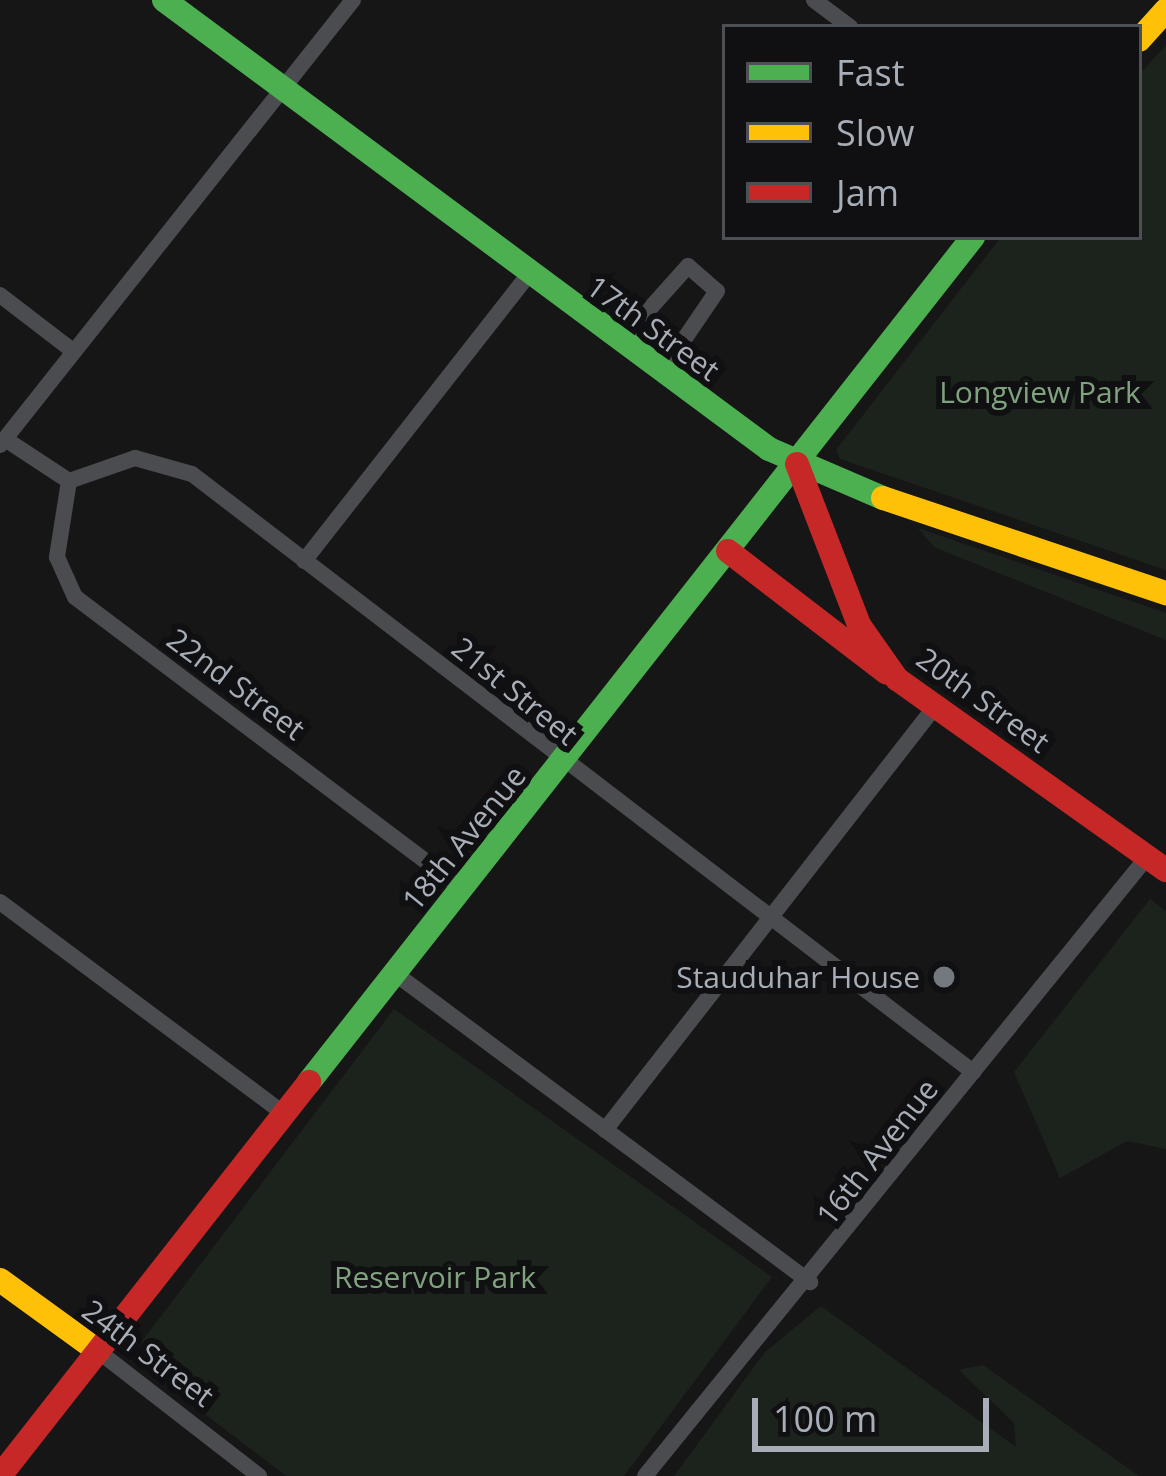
<!DOCTYPE html>
<html>
<head>
<meta charset="utf-8">
<style>
	body { margin:0 }
	#map { position:relative; width:1166px; height:1476px; overflow:hidden; background:#161616; font-family:"Open Sans",sans-serif }
	div>[style] { position:absolute }
	[style*='--x'] { left:calc(var(--x)*1px); top:calc(var(--y)*1px); width:calc(var(--w)*1px); rotate:calc(var(--a)*1deg) }
	.green>* { inset:0; background:#1c231d }
	.street>* { height:16px; margin:-8px; padding:0 8px; transform-origin:8px; border-radius:8px; background:#4a4c4f }
	.fast>* { height:24px; margin:-12px; padding:0 12px; transform-origin:12px; border-radius:12px; background:#4caf50 }
	.slow>* { height:24px; margin:-12px; padding:0 12px; transform-origin:12px; border-radius:12px; background:#ffc107 }
	.jam>* { height:24px; margin:-12px; padding:0 12px; transform-origin:12px; border-radius:12px; background:#c62828 }
	.dots>* { width:33px; height:33px; translate:-50% -50%; box-sizing:border-box; border:6px solid #101012; border-radius:50% }
	span { translate:-50% -50%; white-space:nowrap; text-align:center; line-height:1.15; -webkit-text-stroke:12px #101012; paint-order:stroke }
	.street-label { font-size:30px; color:#a7aeb7 }
	.park-label { font-size:30px; color:#80a27f }
	.poi-label { font-size:30px; color:#a7aeb7 }
	.right { translate:-100% -50%; text-align:right }
	.legend { position:absolute; left:722px; top:24px; width:420px; height:216px; box-sizing:border-box; background:#101012; border:3px solid #4c4f54; margin:0; padding:15px 21px; list-style:none; font-size:36px; color:#a7aeb7 }
	.legend li { display:flex; align-items:center; gap:24px; height:60px }
	.legend b { width:60px; border:3px solid #4c4f54 }
	.scale { position:absolute; left:752px; top:1398px; width:237px; height:54px; box-sizing:border-box; border:6px solid #a7aeb7; border-top:0; padding-left:15px; font-size:36px; line-height:42px; white-space:nowrap; color:#a7aeb7; -webkit-text-stroke:9px #101012; paint-order:stroke }
</style>
</head>
<body>
<div id="map">
	<div class="green">
		<i style="clip-path:polygon(1166px 45px,1166px 570px,840px 459px,836px 450px,1001px 237px,1139px 237px,1139px 75px)"></i>
		<i style="clip-path:polygon(918px 528px,1166px 613px,1166px 640px,934px 547px)"></i>
		<i style="clip-path:polygon(1150px 899px,1166px 911px,1166px 1149px,1127px 1141px,1060px 1178px,1014px 1072px)"></i>
		<i style="clip-path:polygon(394px 1009px,772px 1277px,624px 1476px,286px 1476px,130px 1357px)"></i>
		<i style="clip-path:polygon(821px 1306px,1016px 1447px,1014px 1423px,959px 1370px,983px 1365px,1139px 1476px,674px 1476px,765px 1352px)"></i>
	</div>
	<div class="street">
		<i style="--x:814;--y:0;--w:45;--a:36.9"></i>
		<i style="--x:0;--y:295;--w:92;--a:37.5"></i>
		<i style="--x:620;--y:342;--w:102;--a:-48.2"></i>
		<i style="--x:688;--y:266;--w:38;--a:41"></i>
		<i style="--x:717;--y:291;--w:98;--a:124.2"></i>
		<i style="--x:5;--y:439;--w:77;--a:33.3"></i>
		<i style="--x:69;--y:481;--w:70;--a:-19.2"></i>
		<i style="--x:135;--y:458;--w:59;--a:15.7"></i>
		<i style="--x:192;--y:474;--w:984;--a:37.44"></i>
		<i style="--x:0;--y:445;--w:568;--a:-51.58"></i>
		<i style="--x:69;--y:481;--w:77;--a:99"></i>
		<i style="--x:57;--y:557;--w:44;--a:65.8"></i>
		<i style="--x:75;--y:597;--w:483;--a:37"></i>
		<i style="--x:304;--y:561;--w:365;--a:-51.9"></i>
		<i style="--x:0;--y:902;--w:354;--a:36.7"></i>
		<i style="--x:393;--y:972;--w:520;--a:36.63"></i>
		<i style="--x:605;--y:1130;--w:540;--a:-52.07"></i>
		<i style="--x:98;--y:1351;--w:204;--a:37.8"></i>
		<i style="--x:645;--y:1476;--w:798;--a:-50.95"></i>
	</div>
	<div class="fast">
		<i style="--x:164;--y:0;--w:753;--a:36.58"></i>
		<i style="--x:769;--y:449;--w:124;--a:23.3"></i>
		<i style="--x:309;--y:1082;--w:1075;--a:-51.84"></i>
	</div>
	<div class="slow">
		<i style="--x:1139;--y:40;--w:40;--a:-48"></i>
		<i style="--x:883;--y:498;--w:299;--a:18.6"></i>
		<i style="--x:0;--y:1280;--w:121;--a:35.9"></i>
	</div>
	<div class="jam">
		<i style="--x:797;--y:464;--w:173;--a:68.9"></i>
		<i style="--x:859;--y:625;--w:66;--a:54.9"></i>
		<i style="--x:897;--y:679;--w:330;--a:35.4"></i>
		<i style="--x:728;--y:551;--w:200;--a:37.5"></i>
		<i style="--x:0;--y:1476;--w:501;--a:-51.89"></i>
	</div>
	<div class="dots">
		<i style="left:944px;top:977px;background:#74797f"></i>
	</div>
	<div class="street-label">
		<span style="left:653px;top:328px;rotate:36deg">17th Street</span>
		<span style="left:236px;top:684px;rotate:37deg">22nd Street</span>
		<span style="left:515px;top:691px;rotate:39deg">21st Street</span>
		<span style="left:983px;top:700px;rotate:36deg">20th Street</span>
		<span style="left:464px;top:838px;rotate:-51deg">18th Avenue</span>
		<span style="left:877px;top:1152px;rotate:-52deg">16th Avenue</span>
		<span style="left:148px;top:1353px;rotate:37deg">24th Street</span>
	</div>
	<div class="park-label">
		<span style="left:1040px;top:392px">Longview Park</span>
		<span style="left:435px;top:1277px">Reservoir Park</span>
	</div>
	<div class="poi-label">
		<span class="right" style="left:920px;top:977px">Stauduhar House</span>
	</div>
	<ul class="legend">
	<li><b style="height:15px;background:#4caf50"></b>Fast</li>
	<li><b style="height:15px;background:#ffc107"></b>Slow</li>
	<li><b style="height:15px;background:#c62828"></b>Jam</li>
	</ul>
	<div class="scale">100 m</div>
</div>
</body>
</html>
